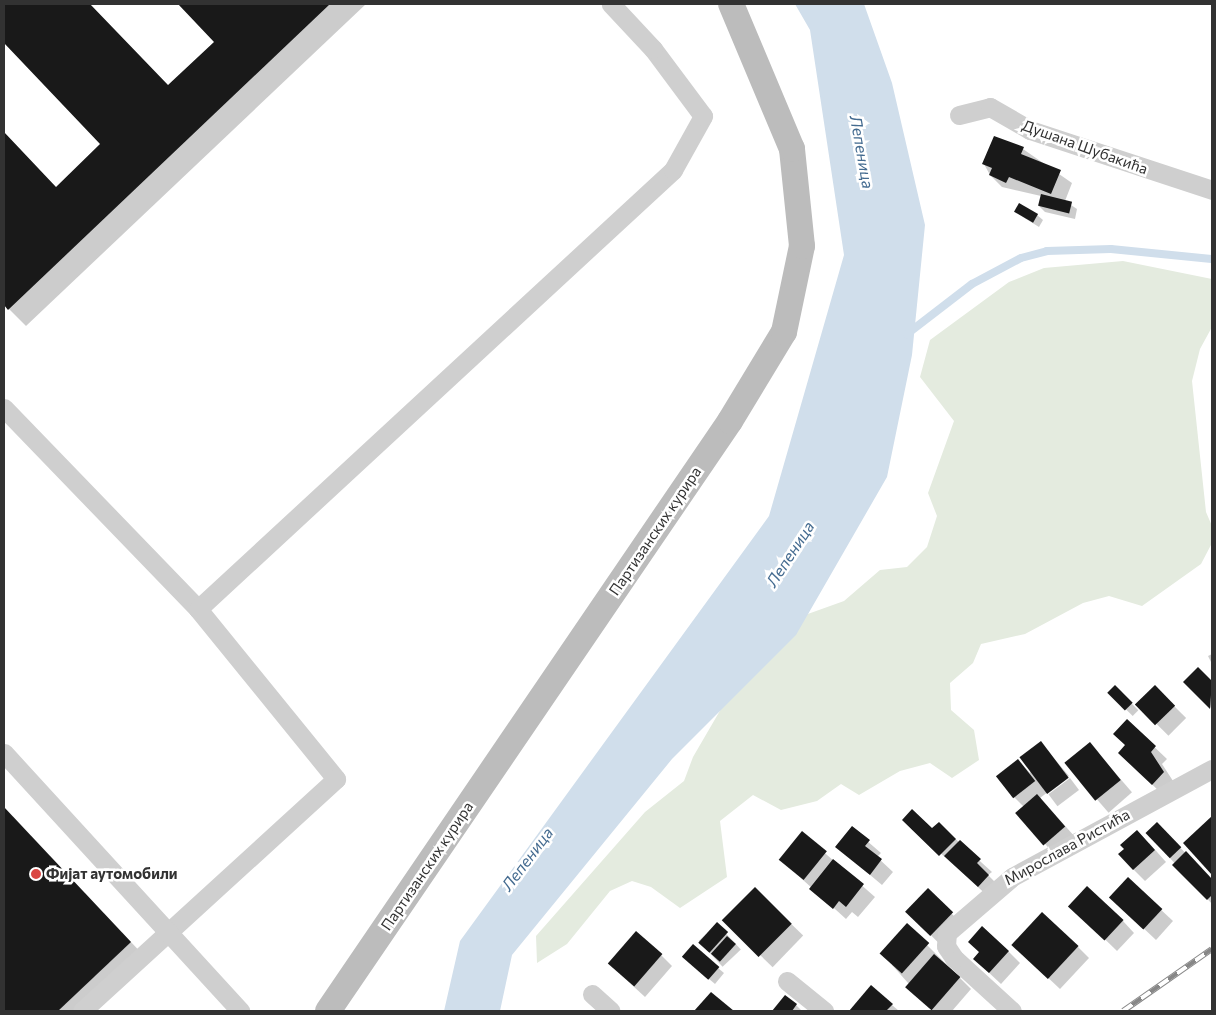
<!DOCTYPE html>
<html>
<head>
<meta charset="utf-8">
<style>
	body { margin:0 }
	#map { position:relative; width:1216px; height:1015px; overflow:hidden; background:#fff; font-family:Commissioner,sans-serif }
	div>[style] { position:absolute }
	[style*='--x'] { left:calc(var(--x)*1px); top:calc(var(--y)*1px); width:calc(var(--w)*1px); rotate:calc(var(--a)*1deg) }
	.green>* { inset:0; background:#e4ebdf }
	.water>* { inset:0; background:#d0deeb }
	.shadow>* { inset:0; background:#0003; transform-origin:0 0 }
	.stream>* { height:8px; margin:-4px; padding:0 4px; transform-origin:4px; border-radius:4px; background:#d0deeb }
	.building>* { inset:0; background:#191919; transform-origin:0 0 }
	.street>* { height:19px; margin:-9.5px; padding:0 9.5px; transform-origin:9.5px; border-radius:9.5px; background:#cfcfcf }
	.secondary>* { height:26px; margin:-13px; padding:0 13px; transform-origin:13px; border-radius:13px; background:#bcbcbc }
	.rail>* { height:5.5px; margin-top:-2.75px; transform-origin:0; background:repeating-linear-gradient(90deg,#fff 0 11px,#878787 0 22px); box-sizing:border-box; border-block:1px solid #878787 }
	.dots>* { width:14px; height:14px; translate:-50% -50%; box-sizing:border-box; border:2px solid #fff; border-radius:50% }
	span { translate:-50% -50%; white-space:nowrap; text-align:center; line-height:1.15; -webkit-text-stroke:5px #fff; paint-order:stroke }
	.street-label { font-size:15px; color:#323232 }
	.poi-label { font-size:15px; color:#323232; font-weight:700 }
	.left { translate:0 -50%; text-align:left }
	.water-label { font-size:16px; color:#446b90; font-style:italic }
	.frame { position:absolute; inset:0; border:5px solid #323232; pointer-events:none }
</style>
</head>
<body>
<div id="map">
	<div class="green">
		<i style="clip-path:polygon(1123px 261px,1212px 279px,1212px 327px,1200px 349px,1192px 381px,1206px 512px,1212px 526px,1212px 543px,1201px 564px,1142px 606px,1109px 596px,1083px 603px,1025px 634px,981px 644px,973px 663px,950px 683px,951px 710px,974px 730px,979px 760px,952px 778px,930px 763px,900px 771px,859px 795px,841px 784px,817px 801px,781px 810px,753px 795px,720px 821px,727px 877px,680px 908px,651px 887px,632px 881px,610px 891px,567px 944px,537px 963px,536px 936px,645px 812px,684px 781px,693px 757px,739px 678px,805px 615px,844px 601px,880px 570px,907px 567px,927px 547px,937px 516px,928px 493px,954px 421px,920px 377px,930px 340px,1009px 282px,1044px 268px)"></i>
	</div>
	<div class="water">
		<i style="clip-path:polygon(795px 4px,864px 4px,892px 83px,925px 225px,912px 355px,887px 477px,796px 635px,672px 759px,512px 955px,500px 1011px,444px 1011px,460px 941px,769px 516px,844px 255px,810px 30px)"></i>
	</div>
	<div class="shadow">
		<i style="clip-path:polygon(4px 4px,89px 4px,168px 87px,216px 42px,180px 4px,366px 4px,26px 326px,4px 304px,4px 133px,56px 188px,102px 144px,4px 41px)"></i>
		<i style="clip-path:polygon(1023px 149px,1072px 183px,1065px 201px,1077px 209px,1075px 219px,1045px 212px,1039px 206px,1041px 196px,1002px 187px,990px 175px,984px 164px)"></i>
		<i style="clip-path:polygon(1015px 212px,1037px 215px,1043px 220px,1039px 227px)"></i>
		<i style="clip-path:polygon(1212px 654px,1212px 664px,1208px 656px)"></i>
		<i style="clip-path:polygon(1198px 669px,1212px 683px,1212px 709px,1185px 682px)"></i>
		<i style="left:1115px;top:687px;width:33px;height:8px;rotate:45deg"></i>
		<i style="left:1155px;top:687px;width:44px;height:25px;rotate:45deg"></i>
		<i style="clip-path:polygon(1127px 721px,1167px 759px,1162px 764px,1175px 784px,1164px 796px,1131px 764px)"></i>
		<i style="clip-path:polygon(1041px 743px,1069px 776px,1040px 798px,1076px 838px,1056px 856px,1017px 813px,1024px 807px,1014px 797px,1018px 760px,1030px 773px)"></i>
		<i style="left:1090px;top:744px;width:64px;height:31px;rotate:49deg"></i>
		<i style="left:1070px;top:778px;width:15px;height:27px;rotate:53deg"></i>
		<i style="clip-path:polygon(4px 808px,148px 960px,94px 1011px,4px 1011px)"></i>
		<i style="clip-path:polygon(1212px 818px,1212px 873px,1185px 843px)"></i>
		<i style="clip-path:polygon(904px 820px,932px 830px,939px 824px,992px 872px,988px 875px,1000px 887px,990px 898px)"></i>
		<i style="clip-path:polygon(1157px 824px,1212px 880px,1212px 904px,1147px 833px)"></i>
		<i style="clip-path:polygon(852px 828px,881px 853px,877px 857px,893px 872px,882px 885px,837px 847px)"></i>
		<i style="clip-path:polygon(802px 833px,875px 897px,858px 917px,852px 912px,846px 919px,781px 860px)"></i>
		<i style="clip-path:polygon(1149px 843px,1166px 862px,1145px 881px,1133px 869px)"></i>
		<i style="clip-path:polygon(1128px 879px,1173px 921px,1156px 940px,1123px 909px)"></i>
		<i style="left:755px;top:889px;width:67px;height:44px;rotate:44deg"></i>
		<i style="left:928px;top:890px;width:49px;height:30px;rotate:45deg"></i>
		<i style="clip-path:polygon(1082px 917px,1123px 921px,1134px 933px,1117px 951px)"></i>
		<i style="left:717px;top:924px;width:35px;height:25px;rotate:47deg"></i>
		<i style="clip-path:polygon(907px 925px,971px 989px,952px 1011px,933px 1011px,892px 965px)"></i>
		<i style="clip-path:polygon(1078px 947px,1089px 958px,1060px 989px,1025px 956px)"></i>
		<i style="clip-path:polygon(1008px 951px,1020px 963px,1001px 984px,986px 970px)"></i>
		<i style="clip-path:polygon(661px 955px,672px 966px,645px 997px,620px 974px)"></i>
		<i style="clip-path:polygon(689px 962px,718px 968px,724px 973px,715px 984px)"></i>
		<i style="clip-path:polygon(871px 987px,899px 1011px,850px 1011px)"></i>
		<i style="clip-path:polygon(786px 997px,796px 1005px,802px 1011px,774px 1011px)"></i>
	</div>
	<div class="stream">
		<i style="--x:907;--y:334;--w:82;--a:-37.6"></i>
		<i style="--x:972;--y:284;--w:55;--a:-28"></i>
		<i style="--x:1021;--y:258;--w:27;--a:-15"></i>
		<i style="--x:1047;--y:251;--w:64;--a:-1.8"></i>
		<i style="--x:1111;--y:249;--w:101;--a:5.7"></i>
	</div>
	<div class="building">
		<i style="clip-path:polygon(4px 4px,90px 4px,168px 85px,214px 42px,178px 4px,330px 4px,8px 310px,4px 305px,4px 132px,56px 187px,100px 144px,4px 43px)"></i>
		<i style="clip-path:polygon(994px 136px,1024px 147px,1021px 154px,1061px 170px,1051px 194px,1009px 177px,1006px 183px,989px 175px,992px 168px,982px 164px)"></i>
		<i style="left:1041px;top:194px;width:32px;height:12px;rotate:14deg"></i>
		<i style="left:1019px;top:203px;width:22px;height:10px;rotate:30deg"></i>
		<i style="clip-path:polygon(1198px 667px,1212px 681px,1210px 709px,1183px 682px)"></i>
		<i style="left:1115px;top:685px;width:25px;height:11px;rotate:45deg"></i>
		<i style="left:1155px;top:685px;width:29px;height:28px;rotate:46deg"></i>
		<i style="clip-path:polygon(1127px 719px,1156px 746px,1151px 752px,1164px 772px,1152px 785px,1118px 753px,1125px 745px,1113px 734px)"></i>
		<i style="left:1041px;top:741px;width:46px;height:27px;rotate:53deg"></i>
		<i style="left:1090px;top:742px;width:49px;height:33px;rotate:51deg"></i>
		<i style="left:1018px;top:759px;width:28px;height:28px;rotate:52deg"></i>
		<i style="left:1037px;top:794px;width:43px;height:29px;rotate:49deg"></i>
		<i style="clip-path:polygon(4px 807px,131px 942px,58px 1011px,4px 1011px)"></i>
		<i style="clip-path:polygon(912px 809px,932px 828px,939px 822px,956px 839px,939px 856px,902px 820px)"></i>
		<i style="clip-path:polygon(1212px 816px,1212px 875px,1183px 843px)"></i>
		<i style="left:1157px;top:822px;width:35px;height:16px;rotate:46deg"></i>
		<i style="clip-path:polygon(852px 826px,870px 840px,865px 846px,882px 859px,870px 875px,835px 847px)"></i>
		<i style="clip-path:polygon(1137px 830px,1155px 850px,1133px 870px,1118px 854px,1124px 849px,1120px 845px)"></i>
		<i style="left:802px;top:831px;width:32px;height:37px;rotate:39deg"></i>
		<i style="clip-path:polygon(960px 840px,981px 859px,977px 863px,989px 875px,978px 887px,944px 856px)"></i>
		<i style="clip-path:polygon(1186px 851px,1212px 879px,1212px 895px,1207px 900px,1172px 865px)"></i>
		<i style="clip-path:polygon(833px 859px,864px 884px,846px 907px,839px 901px,833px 909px,809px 889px)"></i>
		<i style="left:1128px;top:877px;width:47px;height:28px;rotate:43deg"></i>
		<i style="left:1087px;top:886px;width:50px;height:28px;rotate:43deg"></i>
		<i style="left:755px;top:887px;width:52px;height:47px;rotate:45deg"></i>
		<i style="left:928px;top:888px;width:35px;height:33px;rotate:44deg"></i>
		<i style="left:1042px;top:912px;width:50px;height:45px;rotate:43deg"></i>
		<i style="left:717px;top:922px;width:15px;height:28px;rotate:42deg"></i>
		<i style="left:907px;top:923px;width:30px;height:41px;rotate:42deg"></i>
		<i style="clip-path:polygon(982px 926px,1009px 951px,989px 973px,973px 959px,979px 952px,968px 942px)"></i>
		<i style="left:636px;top:931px;width:35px;height:43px;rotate:41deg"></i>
		<i style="left:727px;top:936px;width:12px;height:24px;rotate:42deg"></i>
		<i style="left:693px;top:944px;width:35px;height:17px;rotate:41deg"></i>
		<i style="left:934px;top:954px;width:35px;height:44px;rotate:41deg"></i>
		<i style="clip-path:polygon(871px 985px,893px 1004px,886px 1011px,849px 1011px)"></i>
		<i style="clip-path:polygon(711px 992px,734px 1011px,694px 1011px)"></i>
		<i style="clip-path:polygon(785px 995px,797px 1004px,792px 1011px,772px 1011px)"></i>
	</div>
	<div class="street">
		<i style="--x:959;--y:115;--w:32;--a:-14"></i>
		<i style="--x:990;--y:107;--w:46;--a:29.9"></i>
		<i style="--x:1030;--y:130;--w:192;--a:18.2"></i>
		<i style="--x:4;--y:408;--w:279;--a:46"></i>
		<i style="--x:198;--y:609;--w:219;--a:50.9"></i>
		<i style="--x:336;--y:779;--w:344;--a:137.6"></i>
		<i style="--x:198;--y:609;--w:647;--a:-42.74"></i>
		<i style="--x:673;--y:170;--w:62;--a:-60.9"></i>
		<i style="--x:703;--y:116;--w:84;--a:-126.7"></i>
		<i style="--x:653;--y:49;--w:62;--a:-133"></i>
		<i style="--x:4;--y:753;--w:350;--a:47.5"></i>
		<i style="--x:787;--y:981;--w:48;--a:39"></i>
		<i style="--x:592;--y:994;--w:25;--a:42"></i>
		<i style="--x:1012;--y:1011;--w:79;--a:-137.6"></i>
		<i style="--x:954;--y:958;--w:14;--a:-124"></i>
		<i style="--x:946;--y:946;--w:13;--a:-86"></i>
		<i style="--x:947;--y:933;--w:86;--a:-40.7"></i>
		<i style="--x:1012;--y:877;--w:227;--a:-28.4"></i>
	</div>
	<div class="secondary">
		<i style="--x:328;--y:1011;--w:714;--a:-55.73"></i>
		<i style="--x:730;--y:421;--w:104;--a:-58.8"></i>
		<i style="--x:784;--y:332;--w:88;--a:-78.2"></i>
		<i style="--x:802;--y:246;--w:98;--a:-95.9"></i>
		<i style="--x:792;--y:149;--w:157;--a:-112.8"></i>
	</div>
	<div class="rail">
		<i style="--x:1123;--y:1011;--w:108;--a:-34.9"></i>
	</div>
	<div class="dots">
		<i style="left:36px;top:874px;background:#da4743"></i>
	</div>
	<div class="street-label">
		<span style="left:1085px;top:147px;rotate:20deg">Душана Шубакића</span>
		<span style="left:655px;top:531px;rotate:-56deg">Партизанских курира</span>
		<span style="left:1067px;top:847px;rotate:-29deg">Мирослава Ристића</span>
		<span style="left:427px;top:866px;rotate:-56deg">Партизанских курира</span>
	</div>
	<div class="poi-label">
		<span class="left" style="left:46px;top:874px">Фијат аутомобили</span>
	</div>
	<div class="water-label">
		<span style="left:862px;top:152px;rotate:80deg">Лепеница</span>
		<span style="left:790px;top:554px;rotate:-57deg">Лепеница</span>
		<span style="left:527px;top:859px;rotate:-53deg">Лепеница</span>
	</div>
	<div class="frame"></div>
</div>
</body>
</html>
